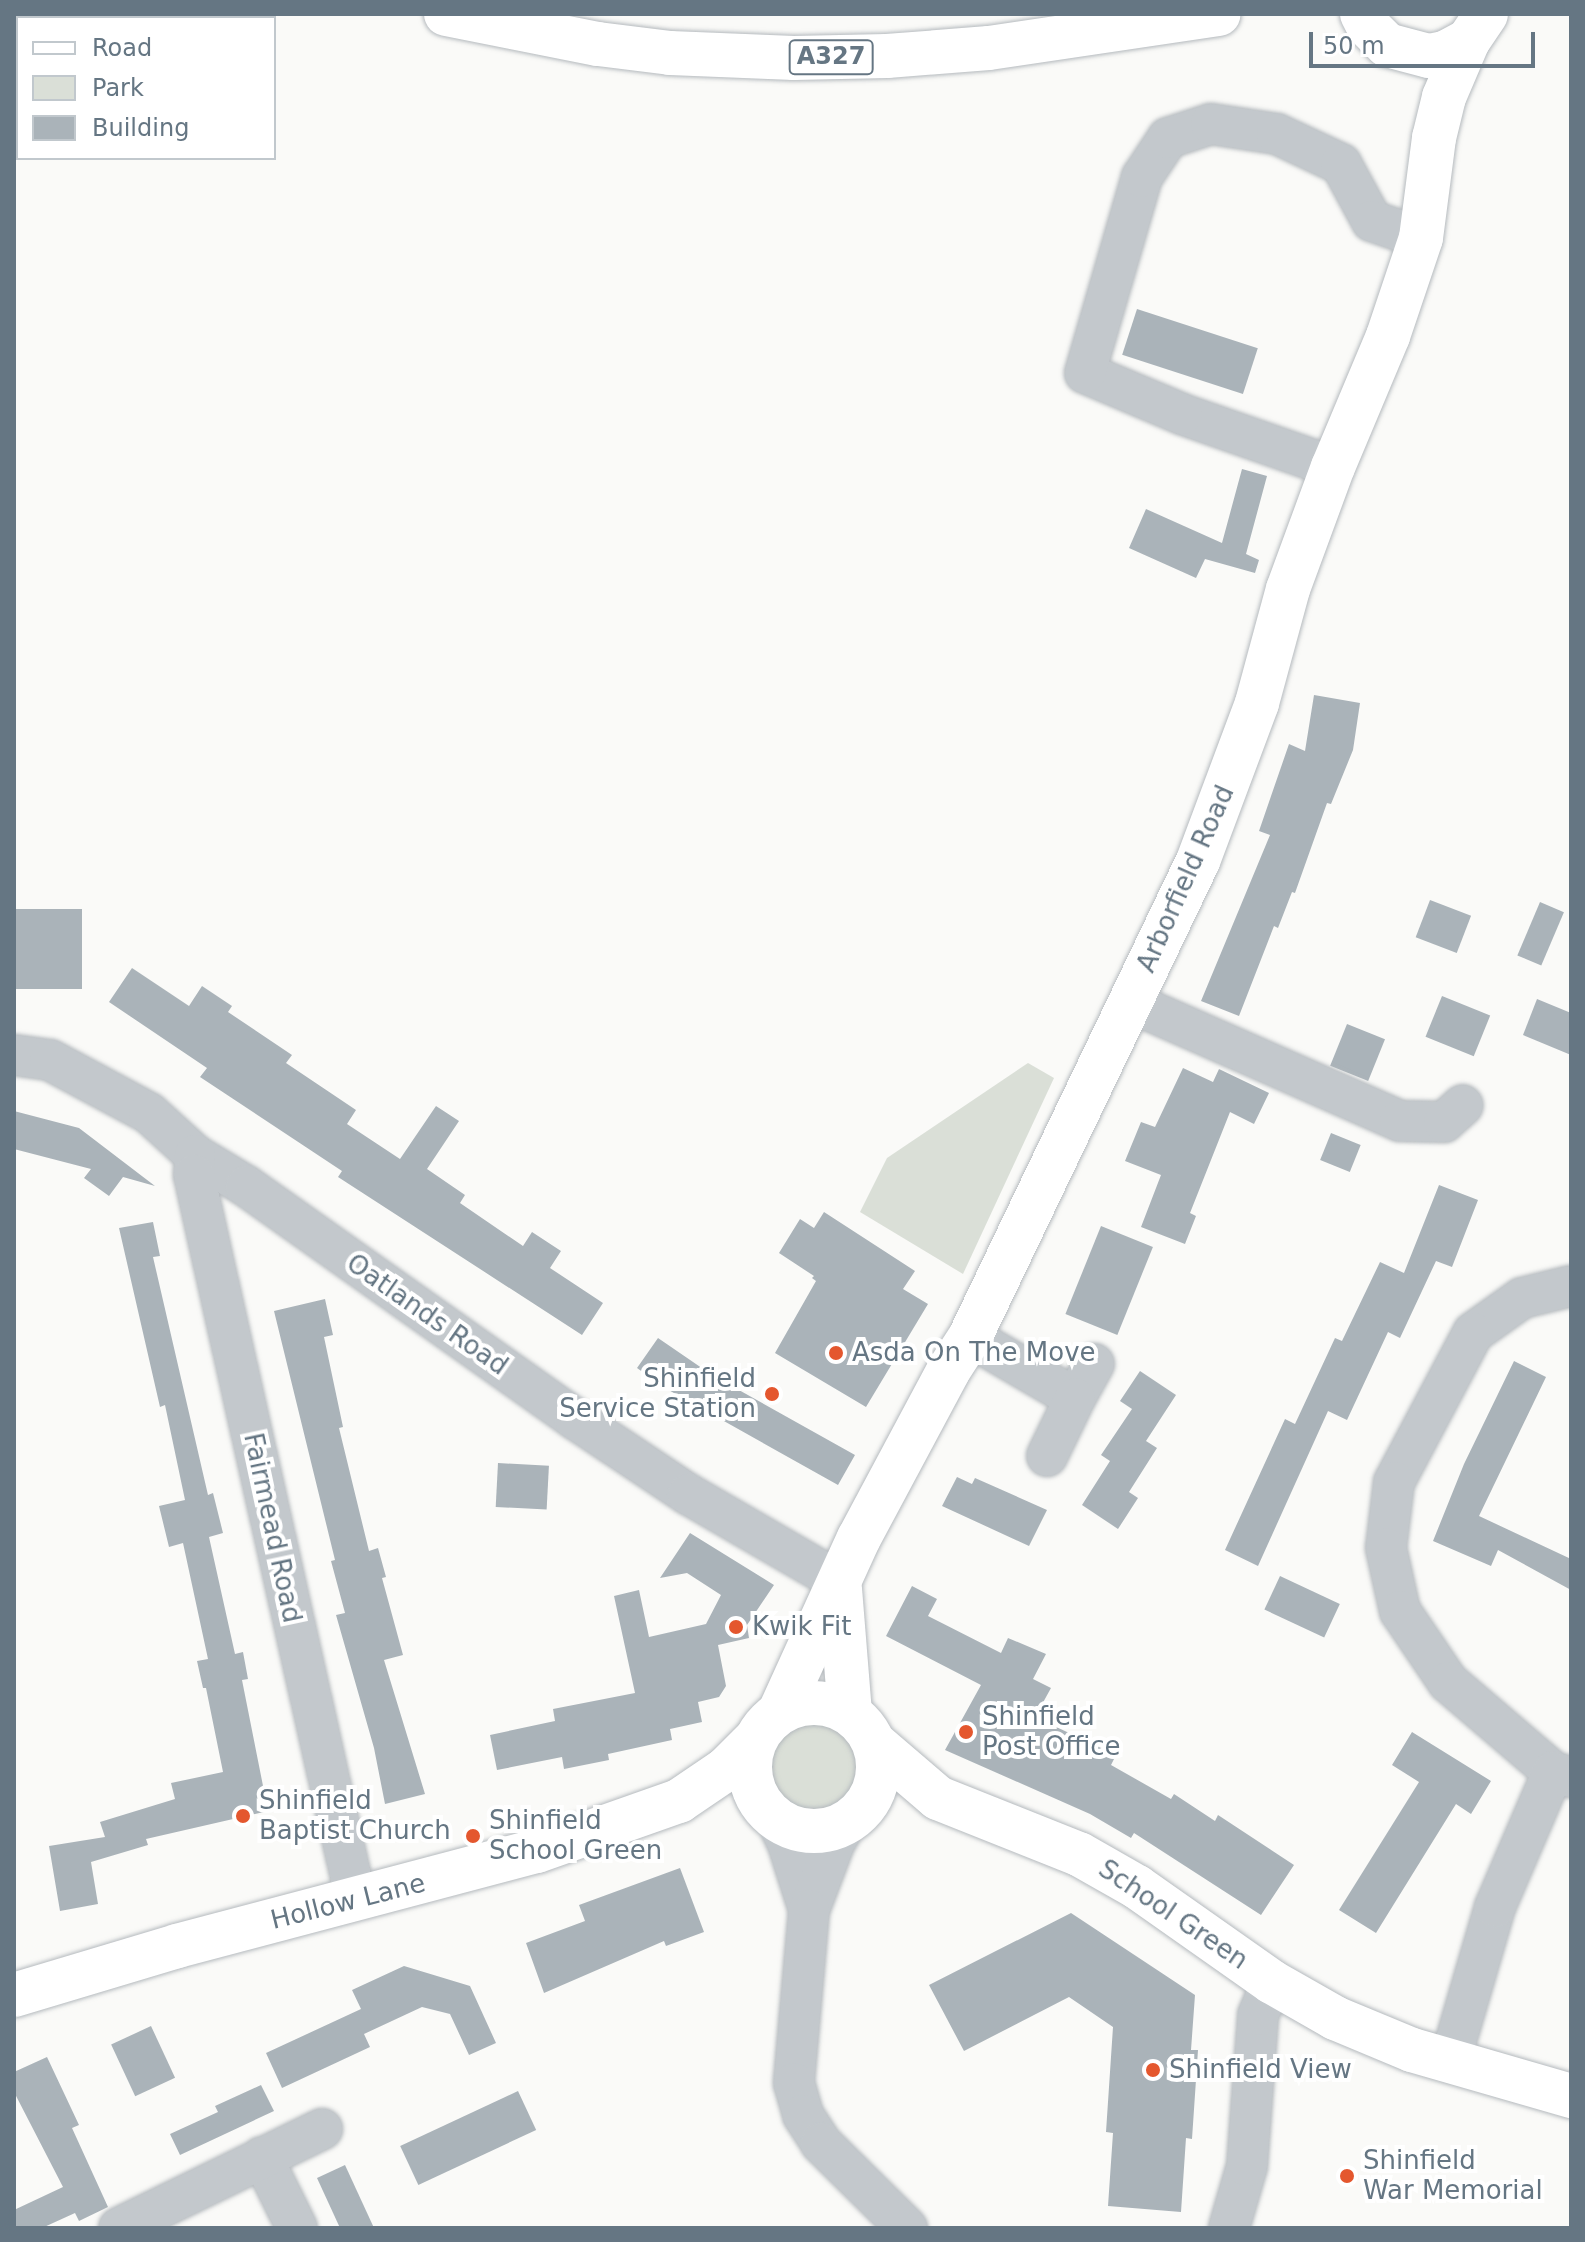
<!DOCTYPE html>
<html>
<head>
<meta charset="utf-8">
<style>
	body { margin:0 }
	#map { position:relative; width:1585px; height:2242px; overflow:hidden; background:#fafaf8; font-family:"DejaVu Sans",sans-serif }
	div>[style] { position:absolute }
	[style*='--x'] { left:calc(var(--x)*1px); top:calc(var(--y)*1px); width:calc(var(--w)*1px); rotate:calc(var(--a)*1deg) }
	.green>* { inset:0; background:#dadfd7 }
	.round { border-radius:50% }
	.building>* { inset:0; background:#aab3b9; transform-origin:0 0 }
	.roads { filter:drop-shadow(0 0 2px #b5babe) drop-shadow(0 0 2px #b5babe) }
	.minor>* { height:40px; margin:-20px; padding:0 20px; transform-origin:20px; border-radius:20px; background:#c3c8cc }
	.major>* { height:44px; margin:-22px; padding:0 22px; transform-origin:22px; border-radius:22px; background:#fff }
	.major>.ring { margin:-22px; padding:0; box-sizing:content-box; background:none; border:44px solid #fff; border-radius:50% }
	.dots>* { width:22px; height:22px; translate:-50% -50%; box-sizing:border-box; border:4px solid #fff; border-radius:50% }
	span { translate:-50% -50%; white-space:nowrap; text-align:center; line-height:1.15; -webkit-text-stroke:8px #fff; paint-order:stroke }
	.shield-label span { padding:2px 6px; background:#fff; border:2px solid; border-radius:6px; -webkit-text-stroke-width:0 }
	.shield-label { font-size:24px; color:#657683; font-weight:700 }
	.street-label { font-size:26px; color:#657683 }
	.poi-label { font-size:26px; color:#657683 }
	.left { translate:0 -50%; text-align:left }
	.right { translate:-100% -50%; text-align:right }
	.frame { position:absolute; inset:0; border:16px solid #657683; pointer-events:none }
	.legend { position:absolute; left:16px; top:16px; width:260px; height:144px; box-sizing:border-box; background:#fff; border:2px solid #c1c8cd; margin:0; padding:10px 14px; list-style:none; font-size:24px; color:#657683 }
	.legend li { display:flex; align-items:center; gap:16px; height:40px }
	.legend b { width:40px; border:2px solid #c1c8cd }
	.scale { position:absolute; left:1309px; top:32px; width:226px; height:36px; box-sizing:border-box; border:4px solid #657683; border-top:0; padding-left:10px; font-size:24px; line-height:28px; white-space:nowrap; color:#657683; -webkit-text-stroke:6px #fff; paint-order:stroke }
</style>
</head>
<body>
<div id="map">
	<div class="green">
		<i style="clip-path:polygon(1028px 1063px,1054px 1078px,963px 1274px,860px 1212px,887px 1158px)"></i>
		<i class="round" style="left:764px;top:1718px;width:100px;height:100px"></i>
	</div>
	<div class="building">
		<i style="left:1137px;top:309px;width:127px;height:48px;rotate:18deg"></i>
		<i style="clip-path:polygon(1242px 469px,1267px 476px,1246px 554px,1259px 560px,1255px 573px,1205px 559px,1196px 578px,1129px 548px,1146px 509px,1222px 543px)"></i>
		<i style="clip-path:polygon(1314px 695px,1360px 703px,1353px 750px,1331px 804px,1327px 803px,1295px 893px,1292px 892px,1278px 928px,1274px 926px,1239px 1016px,1201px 1001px,1270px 835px,1259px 831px,1289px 744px,1305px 751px)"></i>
		<i style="left:1430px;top:900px;width:44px;height:40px;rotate:21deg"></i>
		<i style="left:1540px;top:902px;width:26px;height:58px;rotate:23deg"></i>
		<i style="left:14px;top:909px;width:68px;height:80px"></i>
		<i style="clip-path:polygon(132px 968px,189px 1006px,202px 986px,232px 1006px,228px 1012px,292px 1055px,286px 1063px,356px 1110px,347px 1124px,400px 1159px,436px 1106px,459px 1121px,427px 1169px,465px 1195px,460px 1203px,523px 1246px,532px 1232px,561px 1251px,550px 1268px,603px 1303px,582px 1335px,338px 1177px,342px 1171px,200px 1077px,207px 1068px,109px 1002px)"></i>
		<i style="left:1442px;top:996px;width:52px;height:44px;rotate:22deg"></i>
		<i style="clip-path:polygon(1537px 999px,1571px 1013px,1571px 1055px,1523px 1035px)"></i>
		<i style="left:1347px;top:1024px;width:41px;height:45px;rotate:22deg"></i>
		<i style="clip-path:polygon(1183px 1068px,1213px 1082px,1219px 1069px,1269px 1093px,1254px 1124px,1230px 1112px,1190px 1213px,1196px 1216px,1185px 1244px,1141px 1227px,1161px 1175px,1125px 1161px,1141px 1122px,1155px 1127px)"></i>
		<i style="clip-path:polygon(14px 1111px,79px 1128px,155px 1186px,123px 1177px,109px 1196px,84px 1178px,91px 1169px,14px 1149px)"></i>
		<i style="left:1331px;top:1133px;width:32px;height:29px;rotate:22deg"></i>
		<i style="clip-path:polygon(1439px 1185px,1478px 1200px,1452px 1267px,1436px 1261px,1400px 1338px,1388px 1332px,1347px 1420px,1328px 1411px,1258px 1566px,1225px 1550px,1285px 1419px,1295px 1424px,1335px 1338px,1342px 1341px,1380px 1262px,1404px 1273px)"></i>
		<i style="clip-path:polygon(824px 1212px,915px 1271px,903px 1289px,928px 1304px,866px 1407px,775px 1353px,816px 1281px,812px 1278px,814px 1276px,779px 1253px,800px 1219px,814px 1228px)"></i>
		<i style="clip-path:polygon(153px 1222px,160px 1256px,153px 1257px,208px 1495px,213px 1493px,223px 1533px,209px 1537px,235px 1654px,243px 1652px,248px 1679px,242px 1680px,268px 1811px,146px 1839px,148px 1845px,91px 1862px,98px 1904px,60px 1911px,49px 1846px,105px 1837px,100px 1822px,175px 1799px,171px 1783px,223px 1772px,206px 1688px,203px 1688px,197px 1661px,208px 1659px,183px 1543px,169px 1547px,159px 1506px,185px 1500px,165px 1405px,160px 1407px,119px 1228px)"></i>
		<i style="left:1101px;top:1226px;width:56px;height:95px;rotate:22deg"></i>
		<i style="clip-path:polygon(325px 1299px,333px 1335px,324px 1337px,343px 1427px,339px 1428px,369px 1551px,378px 1548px,386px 1577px,382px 1578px,403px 1655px,384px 1660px,425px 1794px,385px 1804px,374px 1748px,336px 1615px,345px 1613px,331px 1561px,335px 1560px,274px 1311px)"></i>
		<i style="clip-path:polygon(658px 1338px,712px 1375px,855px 1455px,838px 1485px,665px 1388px,637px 1368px)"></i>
		<i style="clip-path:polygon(1514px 1361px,1546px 1377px,1479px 1516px,1571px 1559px,1571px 1590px,1498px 1550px,1491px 1566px,1433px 1541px,1464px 1464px)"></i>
		<i style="clip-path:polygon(1140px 1371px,1176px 1395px,1146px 1441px,1157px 1448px,1129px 1492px,1138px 1498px,1118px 1529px,1082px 1505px,1110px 1461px,1101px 1455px,1132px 1409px,1120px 1401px)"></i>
		<i style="left:498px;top:1463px;width:51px;height:44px;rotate:3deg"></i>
		<i style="clip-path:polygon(957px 1477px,972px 1484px,975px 1478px,1047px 1510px,1029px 1546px,942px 1506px)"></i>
		<i style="clip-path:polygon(690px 1533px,774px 1585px,747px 1625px,749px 1638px,718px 1645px,726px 1686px,719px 1697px,698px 1702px,702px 1722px,670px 1729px,672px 1740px,608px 1754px,609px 1760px,564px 1769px,562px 1757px,497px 1770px,490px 1735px,555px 1721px,553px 1709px,635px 1693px,614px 1596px,639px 1590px,649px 1637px,706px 1624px,721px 1595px,687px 1573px,660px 1578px)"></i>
		<i style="left:1280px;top:1576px;width:66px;height:37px;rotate:25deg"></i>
		<i style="clip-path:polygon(912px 1586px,937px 1599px,928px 1616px,1001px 1653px,1008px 1638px,1046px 1654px,1033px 1679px,1051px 1688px,1035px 1717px,1116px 1755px,1111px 1765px,1171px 1799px,1174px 1794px,1215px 1821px,1218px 1815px,1294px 1865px,1261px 1915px,1134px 1833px,1131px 1838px,1090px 1814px,945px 1750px,981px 1685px,886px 1636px)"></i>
		<i style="clip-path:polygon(1412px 1732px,1491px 1781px,1471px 1814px,1456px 1804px,1376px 1933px,1339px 1910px,1419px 1782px,1392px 1765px)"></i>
		<i style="clip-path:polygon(680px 1868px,704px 1932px,666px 1946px,664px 1941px,544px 1993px,526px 1943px,585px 1921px,579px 1905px)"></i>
		<i style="clip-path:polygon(1071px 1913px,1195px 1995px,1191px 2050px,1198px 2050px,1192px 2139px,1186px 2138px,1181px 2212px,1108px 2206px,1113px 2133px,1106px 2132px,1113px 2027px,1069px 1997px,964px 2051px,929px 1985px)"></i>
		<i style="clip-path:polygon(404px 1966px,470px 1986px,496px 2043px,469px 2055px,450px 2014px,422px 2007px,364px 2034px,370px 2047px,282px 2088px,266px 2053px,361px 2009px,352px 1990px)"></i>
		<i style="left:151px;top:2026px;width:57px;height:44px;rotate:65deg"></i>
		<i style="clip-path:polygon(47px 2057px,79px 2125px,72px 2128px,108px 2207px,79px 2221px,75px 2213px,42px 2228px,14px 2228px,14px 2210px,63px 2187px,14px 2092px,14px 2072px)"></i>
		<i style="clip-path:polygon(261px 2085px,274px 2111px,180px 2155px,170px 2134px,218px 2112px,215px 2106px)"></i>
		<i style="left:518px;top:2091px;width:43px;height:130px;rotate:65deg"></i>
		<i style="clip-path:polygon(345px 2165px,374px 2228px,340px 2228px,317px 2178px)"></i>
	</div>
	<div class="roads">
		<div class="minor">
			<i style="--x:1333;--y:467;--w:160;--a:-160.7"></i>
			<i style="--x:1182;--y:414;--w:105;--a:-157.1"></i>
			<i style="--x:1085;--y:373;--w:204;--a:-73.8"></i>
			<i style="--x:1142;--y:177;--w:47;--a:-56.3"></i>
			<i style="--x:1168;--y:138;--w:45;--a:-18"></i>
			<i style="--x:1211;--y:124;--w:67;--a:8.6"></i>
			<i style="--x:1277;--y:134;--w:71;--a:25.1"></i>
			<i style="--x:1341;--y:164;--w:65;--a:61.5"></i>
			<i style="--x:1372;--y:221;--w:52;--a:19.1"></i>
			<i style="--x:1130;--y:1002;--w:295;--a:23.8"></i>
			<i style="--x:1400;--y:1121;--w:44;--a:1.3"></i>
			<i style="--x:1444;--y:1122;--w:25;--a:-42"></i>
			<i style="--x:14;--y:1055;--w:36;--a:8"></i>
			<i style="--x:50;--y:1060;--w:112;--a:28.2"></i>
			<i style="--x:149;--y:1113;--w:62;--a:42.4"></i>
			<i style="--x:195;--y:1155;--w:60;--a:31.3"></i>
			<i style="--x:246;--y:1186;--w:403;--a:35.3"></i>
			<i style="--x:575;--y:1419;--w:136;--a:33.6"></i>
			<i style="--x:688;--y:1494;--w:176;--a:30.1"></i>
			<i style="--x:195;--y:1155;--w:20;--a:93"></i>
			<i style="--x:194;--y:1175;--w:743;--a:77.4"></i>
			<i style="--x:1571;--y:1286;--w:50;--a:166.2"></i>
			<i style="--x:1522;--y:1298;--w:60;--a:144.5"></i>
			<i style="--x:1473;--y:1333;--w:169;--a:117.9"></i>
			<i style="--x:1394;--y:1482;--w:66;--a:96.9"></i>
			<i style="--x:1386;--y:1548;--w:65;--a:77.5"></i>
			<i style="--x:1400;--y:1611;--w:86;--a:55.9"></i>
			<i style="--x:1448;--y:1682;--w:138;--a:40.6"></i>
			<i style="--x:1553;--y:1772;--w:19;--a:16"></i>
			<i style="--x:970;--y:1337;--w:121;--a:30.2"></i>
			<i style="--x:1075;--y:1398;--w:39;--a:-61"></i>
			<i style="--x:1047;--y:1456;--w:64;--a:-64.2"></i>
			<i style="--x:776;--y:1819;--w:28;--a:64"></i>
			<i style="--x:788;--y:1844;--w:69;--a:72.3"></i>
			<i style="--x:847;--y:1822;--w:26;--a:121"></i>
			<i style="--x:834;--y:1844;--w:71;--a:110.7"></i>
			<i style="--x:809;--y:1910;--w:174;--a:95"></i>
			<i style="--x:794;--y:2083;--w:33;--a:74"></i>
			<i style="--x:803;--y:2115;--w:33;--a:57"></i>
			<i style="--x:821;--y:2143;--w:121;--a:44.7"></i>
			<i style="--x:1450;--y:2061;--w:160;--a:-73.7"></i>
			<i style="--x:1495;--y:1907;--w:147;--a:-66.8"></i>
			<i style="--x:262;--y:2157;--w:79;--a:63.8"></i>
			<i style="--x:119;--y:2228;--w:226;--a:-26"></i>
			<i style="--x:1229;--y:2228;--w:65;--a:-73.8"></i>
			<i style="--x:1247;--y:2166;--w:151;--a:-85.8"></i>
			<i style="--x:1258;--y:2015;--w:36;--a:-67"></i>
		</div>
		<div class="major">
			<i style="--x:446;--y:14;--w:155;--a:11.2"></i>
			<i style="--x:598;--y:44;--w:73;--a:7.1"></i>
			<i style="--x:670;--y:53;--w:124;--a:2.3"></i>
			<i style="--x:794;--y:58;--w:93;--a:-1.2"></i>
			<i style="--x:887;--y:56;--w:102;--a:-4.5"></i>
			<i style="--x:989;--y:48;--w:232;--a:-8.4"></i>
			<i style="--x:1362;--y:14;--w:13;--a:63"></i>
			<i style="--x:1368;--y:26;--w:27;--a:45"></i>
			<i style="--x:1387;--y:45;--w:43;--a:14.7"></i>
			<i style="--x:1429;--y:56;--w:16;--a:-11"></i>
			<i style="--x:1445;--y:53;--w:26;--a:-28"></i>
			<i style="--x:1468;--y:41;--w:32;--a:-56"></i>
			<i style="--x:840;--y:1589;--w:123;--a:85.4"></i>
			<i class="ring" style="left:750px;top:1703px;width:84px;height:84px"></i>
			<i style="--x:780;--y:1711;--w:190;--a:-65.5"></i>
			<i style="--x:859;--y:1538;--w:189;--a:-61.9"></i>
			<i style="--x:948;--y:1371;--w:40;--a:-57.1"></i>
			<i style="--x:970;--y:1337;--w:528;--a:-64.41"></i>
			<i style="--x:1198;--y:861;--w:169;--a:-69.5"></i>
			<i style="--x:1257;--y:703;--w:118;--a:-74.8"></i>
			<i style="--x:1288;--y:589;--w:130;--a:-69.8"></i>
			<i style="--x:1333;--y:467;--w:142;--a:-67.2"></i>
			<i style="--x:1388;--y:336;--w:103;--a:-71.4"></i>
			<i style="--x:1421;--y:238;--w:101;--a:-82.6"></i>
			<i style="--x:1434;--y:138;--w:42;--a:-76.3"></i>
			<i style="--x:1444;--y:97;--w:61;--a:-66.8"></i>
			<i style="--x:875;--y:1744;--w:83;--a:40.6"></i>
			<i style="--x:938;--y:1798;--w:152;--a:21.7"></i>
			<i style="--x:1079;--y:1854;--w:67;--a:29.6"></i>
			<i style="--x:1137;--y:1887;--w:165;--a:35.1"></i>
			<i style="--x:1272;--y:1982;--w:73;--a:29.7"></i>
			<i style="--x:1335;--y:2018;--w:83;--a:22.6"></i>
			<i style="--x:1412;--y:2050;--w:166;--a:16.1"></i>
			<i style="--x:14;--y:1995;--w:170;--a:-16.7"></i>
			<i style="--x:177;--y:1946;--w:372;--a:-14.8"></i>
			<i style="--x:537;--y:1851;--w:151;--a:-19.4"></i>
			<i style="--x:679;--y:1801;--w:57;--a:-34.2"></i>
			<i style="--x:726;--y:1769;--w:40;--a:-45"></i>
		</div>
	</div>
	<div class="dots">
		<i style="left:836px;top:1353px;background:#e4572e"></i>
		<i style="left:772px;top:1394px;background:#e4572e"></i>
		<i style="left:736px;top:1627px;background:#e4572e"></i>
		<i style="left:966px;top:1732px;background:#e4572e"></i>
		<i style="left:243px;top:1816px;background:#e4572e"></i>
		<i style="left:473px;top:1836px;background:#e4572e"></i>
		<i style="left:1153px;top:2070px;background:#e4572e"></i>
		<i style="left:1347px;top:2176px;background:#e4572e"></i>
	</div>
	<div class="shield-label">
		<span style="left:831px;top:57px">A327</span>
	</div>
	<div class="street-label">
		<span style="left:1186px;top:879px;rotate:-66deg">Arborfield Road</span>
		<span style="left:427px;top:1315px;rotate:35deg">Oatlands Road</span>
		<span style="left:272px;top:1528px;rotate:78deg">Fairmead Road</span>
		<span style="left:348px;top:1902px;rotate:-14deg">Hollow Lane</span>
		<span style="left:1173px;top:1915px;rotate:34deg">School Green</span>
	</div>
	<div class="poi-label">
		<span class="left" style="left:852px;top:1353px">Asda On The Move</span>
		<span class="right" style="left:756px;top:1394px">Shinfield<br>Service Station</span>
		<span class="left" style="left:752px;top:1627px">Kwik Fit</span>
		<span class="left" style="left:982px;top:1732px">Shinfield<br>Post Office</span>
		<span class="left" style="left:259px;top:1816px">Shinfield<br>Baptist Church</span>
		<span class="left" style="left:489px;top:1836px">Shinfield<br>School Green</span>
		<span class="left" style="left:1169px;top:2070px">Shinfield View</span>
		<span class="left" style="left:1363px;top:2176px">Shinfield<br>War Memorial</span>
	</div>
	<div class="frame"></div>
	<ul class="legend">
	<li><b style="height:10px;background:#fff"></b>Road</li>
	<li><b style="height:22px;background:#dadfd7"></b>Park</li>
	<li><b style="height:22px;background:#aab3b9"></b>Building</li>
	</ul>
	<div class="scale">50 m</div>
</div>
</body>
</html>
